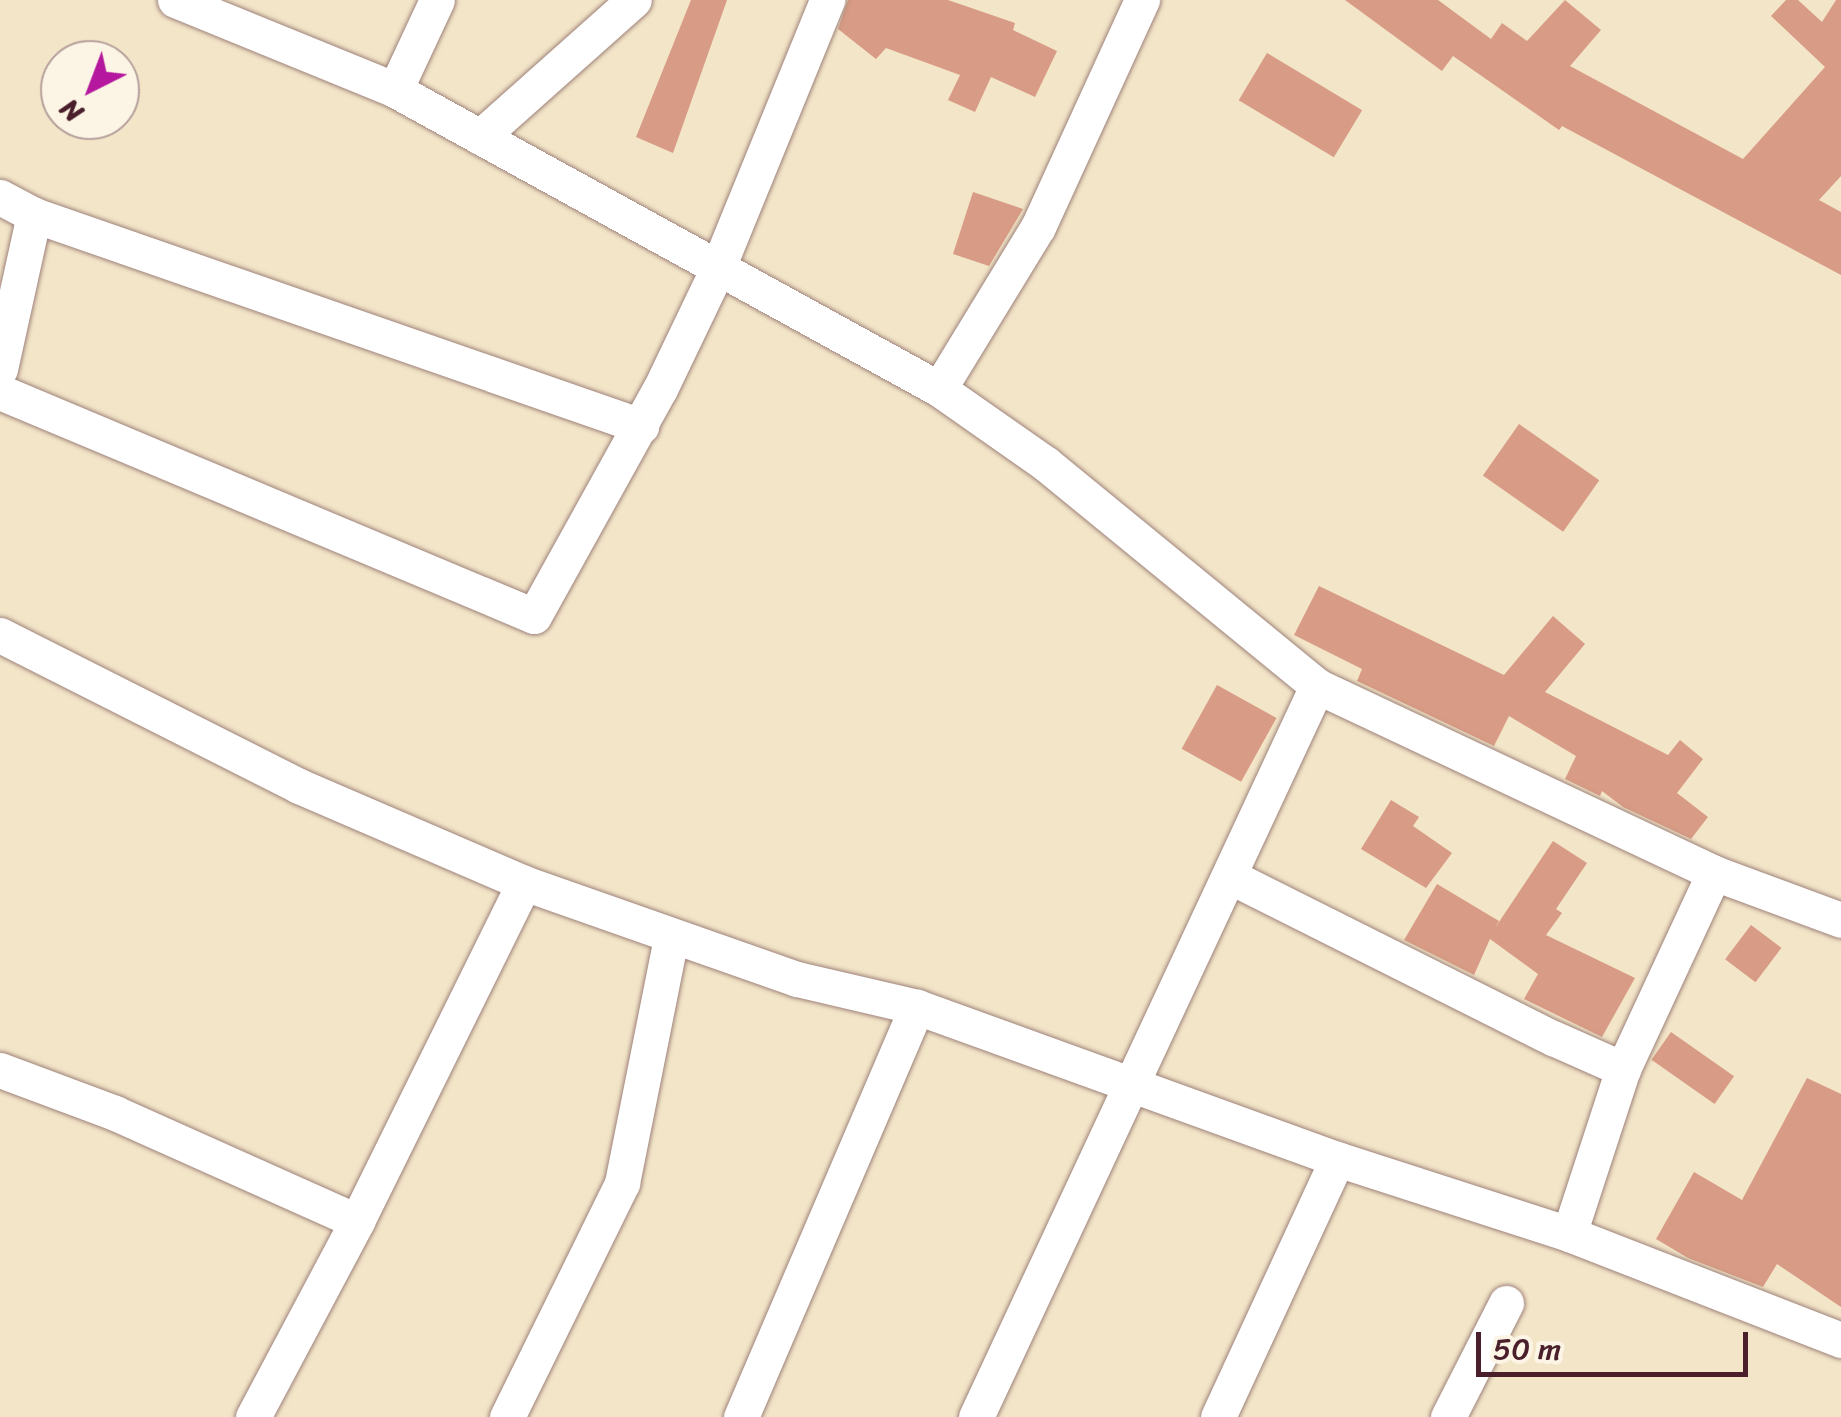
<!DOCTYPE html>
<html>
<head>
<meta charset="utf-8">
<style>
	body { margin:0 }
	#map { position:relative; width:1841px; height:1417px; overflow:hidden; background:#f3e5c8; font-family:Sriracha,sans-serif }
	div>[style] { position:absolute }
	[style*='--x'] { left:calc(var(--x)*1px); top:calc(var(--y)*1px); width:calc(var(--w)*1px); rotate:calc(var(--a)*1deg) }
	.building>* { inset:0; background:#d89b85; transform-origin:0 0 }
	.roads { filter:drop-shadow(0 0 2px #9e827a) drop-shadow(0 0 2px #9e827a) }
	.street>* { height:35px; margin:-17.5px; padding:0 17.5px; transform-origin:17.5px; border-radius:17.5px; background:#fff }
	span { translate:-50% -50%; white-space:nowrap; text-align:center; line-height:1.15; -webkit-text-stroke:8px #fcf5e5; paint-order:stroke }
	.north { position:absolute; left:40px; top:40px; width:100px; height:100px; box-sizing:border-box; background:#fcf5e5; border:2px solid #b59f9b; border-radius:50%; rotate:222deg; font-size:28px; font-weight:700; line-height:40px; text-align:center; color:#4a1f2b }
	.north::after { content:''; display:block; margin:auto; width:35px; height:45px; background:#b5179e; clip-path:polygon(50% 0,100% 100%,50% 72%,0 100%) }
	.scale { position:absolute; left:1476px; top:1332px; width:272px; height:45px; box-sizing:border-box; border:5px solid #4a1f2b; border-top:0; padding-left:12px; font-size:30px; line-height:35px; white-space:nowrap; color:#4a1f2b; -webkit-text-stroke:8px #fcf5e5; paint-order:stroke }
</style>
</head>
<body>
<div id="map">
	<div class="building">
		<i style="clip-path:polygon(691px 0,727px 0,673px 153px,636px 137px)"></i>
		<i style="clip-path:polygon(848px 0,948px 0,1015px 23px,1013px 30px,1057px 51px,1035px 97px,991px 77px,975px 112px,948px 100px,960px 75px,886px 48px,876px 59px,838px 29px)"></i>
		<i style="clip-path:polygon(1345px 0,1438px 0,1491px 39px,1502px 23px,1527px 41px,1565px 0,1601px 30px,1570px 66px,1743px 159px,1825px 67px,1771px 16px,1786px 0,1798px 0,1822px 22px,1836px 0,1841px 0,1841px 176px,1819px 200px,1841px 212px,1841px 275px,1562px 126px,1559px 130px,1453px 56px,1442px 71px)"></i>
		<i style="left:1267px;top:53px;width:111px;height:55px;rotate:31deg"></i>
		<i style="clip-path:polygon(973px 192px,1023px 209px,989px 266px,953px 254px)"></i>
		<i style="left:1519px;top:424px;width:98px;height:63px;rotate:35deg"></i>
		<i style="clip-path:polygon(1319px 586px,1504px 675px,1553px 616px,1585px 644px,1545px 692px,1668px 755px,1680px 740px,1703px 759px,1677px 793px,1708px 817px,1691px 839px,1623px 807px,1602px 791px,1600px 796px,1565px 779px,1576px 756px,1509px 716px,1494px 746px,1357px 681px,1362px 669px,1294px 635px)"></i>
		<i style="left:1217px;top:685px;width:68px;height:73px;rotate:29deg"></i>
		<i style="clip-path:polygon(1391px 800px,1419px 817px,1413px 826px,1452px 853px,1426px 888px,1361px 849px)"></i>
		<i style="clip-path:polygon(1553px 841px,1587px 863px,1556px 909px,1562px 913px,1546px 935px,1635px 978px,1602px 1037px,1524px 999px,1538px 974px,1490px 939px,1474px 975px,1404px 940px,1437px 884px,1499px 921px,1495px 928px)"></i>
		<i style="left:1751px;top:925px;width:38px;height:43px;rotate:37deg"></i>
		<i style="left:1671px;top:1032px;width:77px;height:34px;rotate:35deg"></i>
		<i style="clip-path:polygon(1807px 1078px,1841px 1094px,1841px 1307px,1777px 1264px,1763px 1287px,1688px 1258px,1656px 1239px,1694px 1172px,1742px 1200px)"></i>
	</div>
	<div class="roads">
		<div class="street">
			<i style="--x:175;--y:0;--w:238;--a:22.2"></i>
			<i style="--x:395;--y:90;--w:621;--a:28.79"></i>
			<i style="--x:939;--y:389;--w:131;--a:35"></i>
			<i style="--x:1046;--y:464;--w:350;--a:39.3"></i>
			<i style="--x:1317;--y:686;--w:439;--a:25.2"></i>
			<i style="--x:1714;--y:873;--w:135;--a:20.3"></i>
			<i style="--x:395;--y:90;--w:99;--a:-65"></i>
			<i style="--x:480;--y:137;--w:206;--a:-41.7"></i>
			<i style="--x:0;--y:197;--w:38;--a:28"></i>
			<i style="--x:34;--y:215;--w:643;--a:19.17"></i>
			<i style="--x:0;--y:369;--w:158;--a:-77.6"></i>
			<i style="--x:939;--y:389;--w:190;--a:-58.6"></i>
			<i style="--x:1038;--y:227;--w:250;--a:-65.4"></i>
			<i style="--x:0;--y:392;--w:579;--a:22.76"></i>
			<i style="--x:534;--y:616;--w:260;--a:-61"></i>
			<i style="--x:660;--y:389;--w:132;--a:-64.4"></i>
			<i style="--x:717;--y:270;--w:292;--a:-67.8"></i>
			<i style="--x:0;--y:635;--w:335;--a:26.8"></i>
			<i style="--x:299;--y:786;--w:245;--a:23.3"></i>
			<i style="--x:524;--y:883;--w:289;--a:19.4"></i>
			<i style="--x:797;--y:979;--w:123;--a:13.1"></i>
			<i style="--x:917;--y:1007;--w:447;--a:19.9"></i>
			<i style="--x:1337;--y:1159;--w:244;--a:17.9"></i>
			<i style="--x:1569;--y:1234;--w:292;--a:21.3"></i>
			<i style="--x:1231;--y:877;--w:360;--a:26.6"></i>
			<i style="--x:1553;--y:1038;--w:77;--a:23.9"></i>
			<i style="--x:0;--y:1070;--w:123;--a:20.5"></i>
			<i style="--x:115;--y:1113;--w:265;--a:24.1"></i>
			<i style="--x:1569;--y:1234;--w:174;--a:-71.9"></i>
			<i style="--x:1623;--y:1069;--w:216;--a:-65.1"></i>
			<i style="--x:253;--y:1417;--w:222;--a:-62"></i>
			<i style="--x:357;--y:1221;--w:377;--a:-63.7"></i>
			<i style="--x:507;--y:1417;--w:261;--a:-63.8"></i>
			<i style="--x:622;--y:1183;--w:250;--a:-78.7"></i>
			<i style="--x:741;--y:1417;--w:446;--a:-66.8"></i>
			<i style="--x:976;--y:1417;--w:807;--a:-64.99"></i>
			<i style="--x:1218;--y:1417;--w:284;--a:-65.2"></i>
			<i style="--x:1448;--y:1417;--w:128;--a:-63"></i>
		</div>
	</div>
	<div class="north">N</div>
	<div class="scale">50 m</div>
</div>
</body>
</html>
